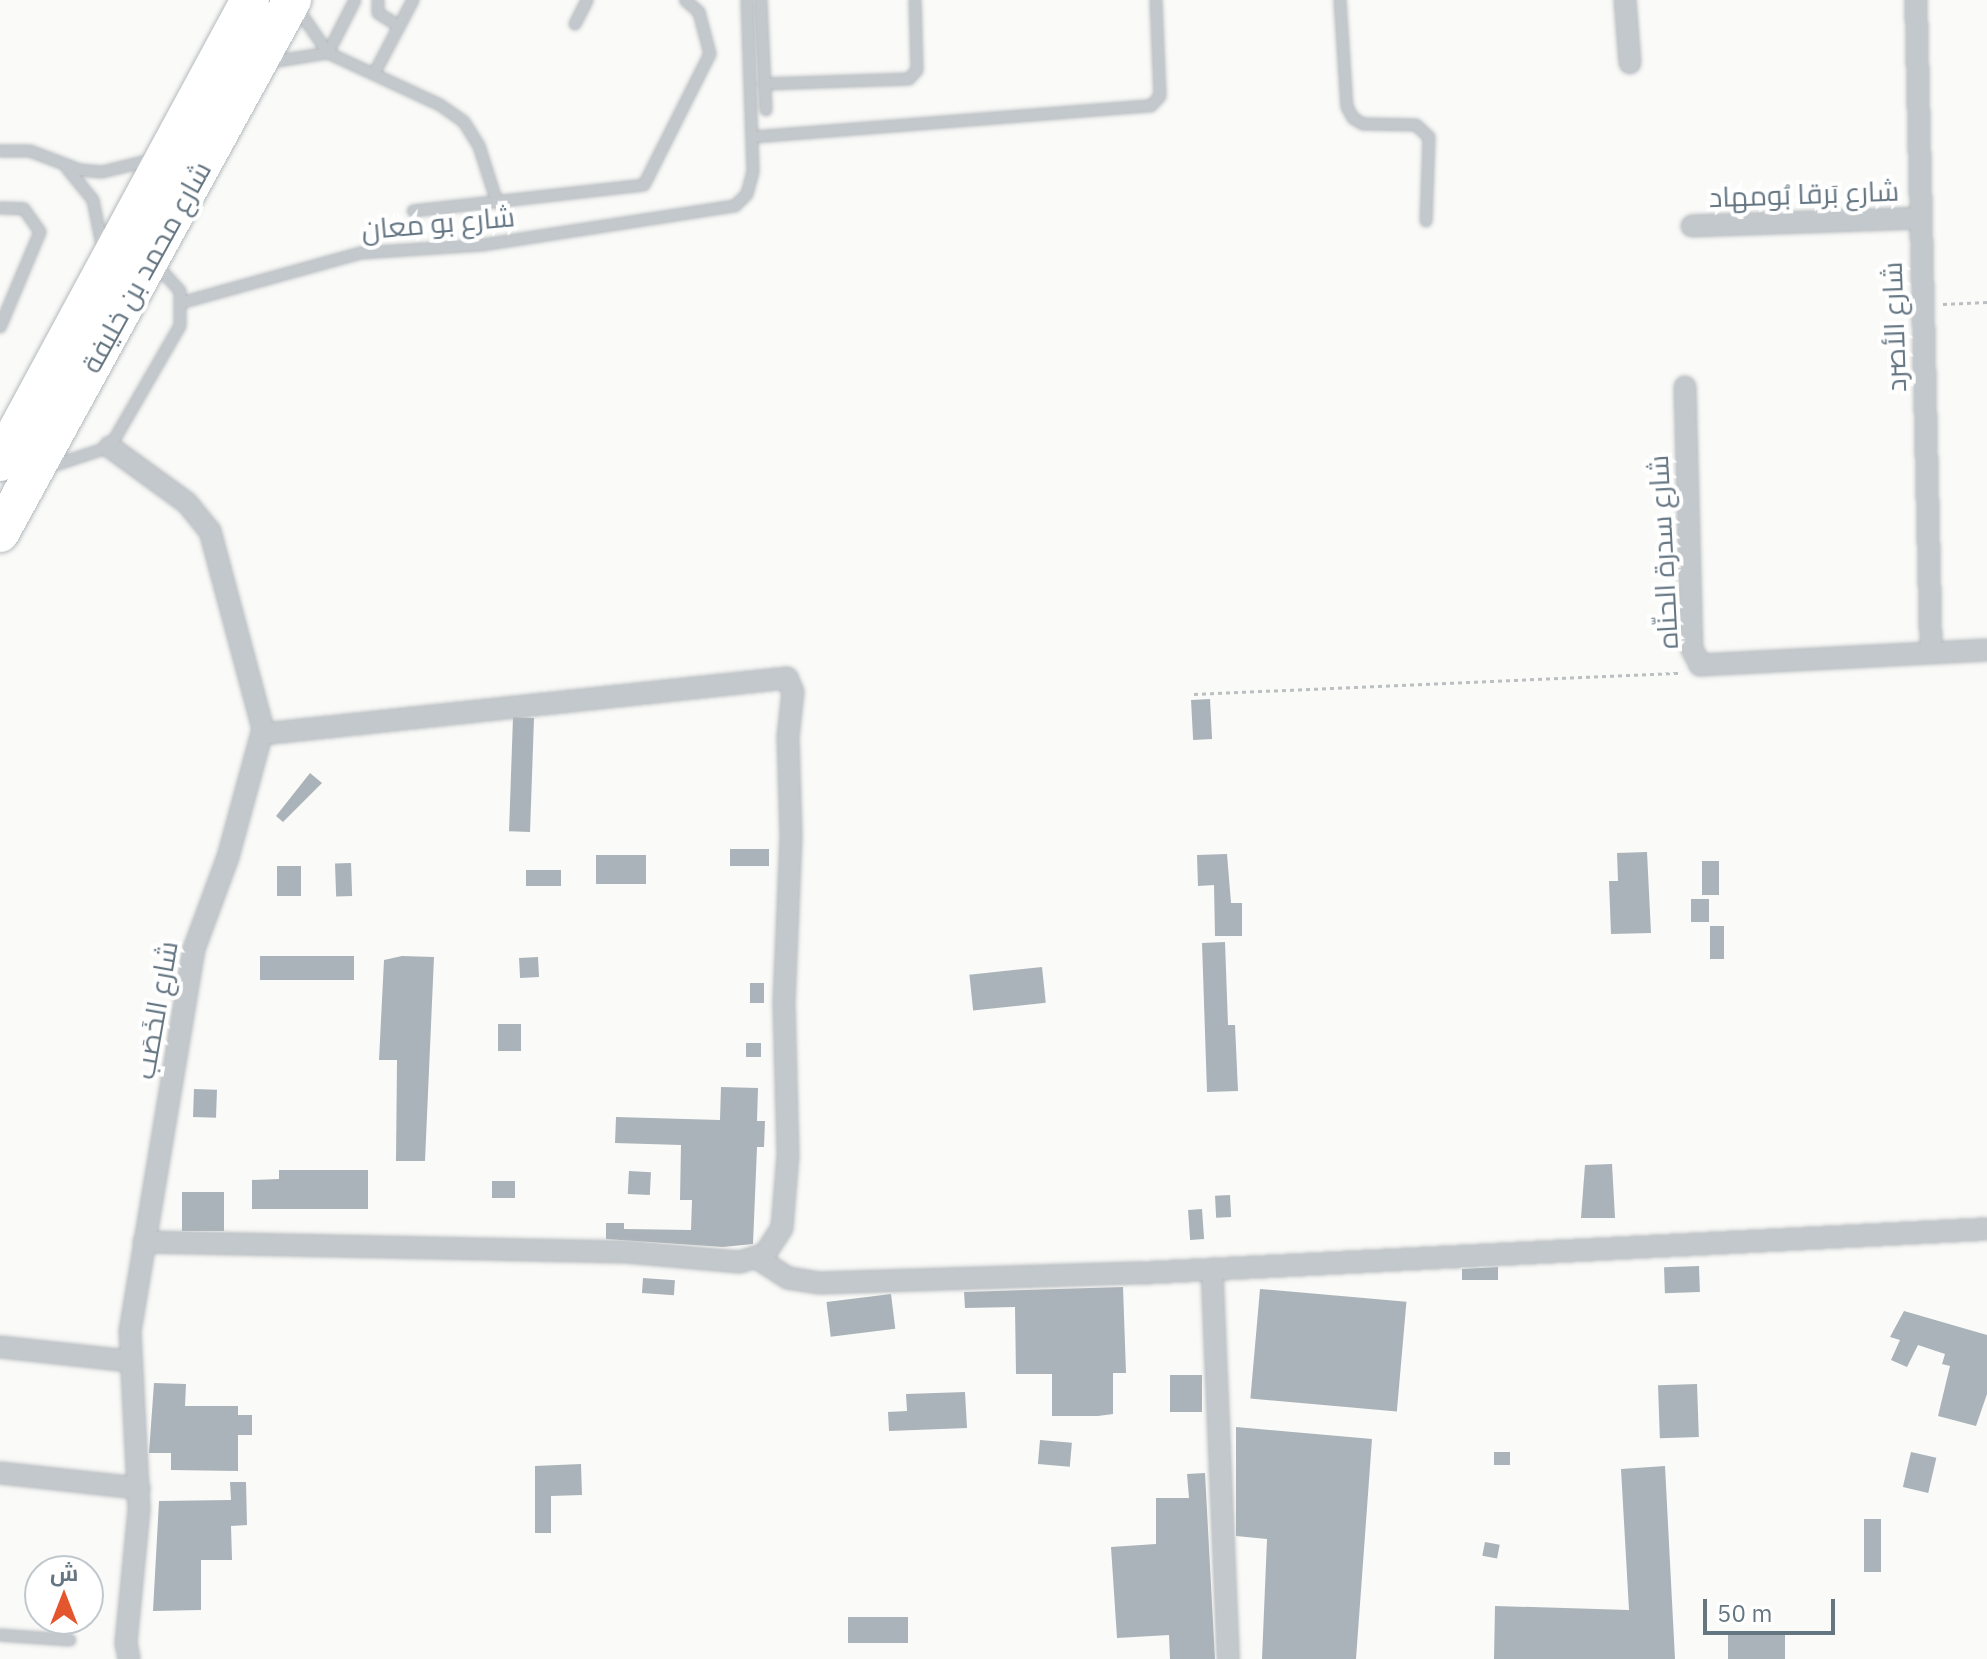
<!DOCTYPE html>
<html>
<head>
<meta charset="utf-8">
<style>
	body { margin:0 }
	#map { position:relative; width:1987px; height:1659px; overflow:hidden; background:#fafaf8; font-family:"IBM Plex Sans",Cairo,sans-serif }
	div>[style] { position:absolute }
	[style*='--x'] { left:calc(var(--x)*1px); top:calc(var(--y)*1px); width:calc(var(--w)*1px); rotate:calc(var(--a)*1deg) }
	.building>* { inset:0; background:#aab3b9; transform-origin:0 0 }
	.path>* { height:3px; margin-top:-1.5px; transform-origin:0; background:repeating-linear-gradient(90deg,#bbbfc2 0 4px,transparent 0 8px) }
	.roads { filter:drop-shadow(0 0 2px #b4b9bd) drop-shadow(0 0 2px #b4b9bd) }
	.lane>* { height:10px; margin:-5px; padding:0 5px; transform-origin:5px; border-radius:5px; background:#c3c8cc }
	.street>* { height:20px; margin:-10px; padding:0 10px; transform-origin:10px; border-radius:10px; background:#c3c8cc }
	.highway>* { height:38px; margin:-19px; padding:0 19px; transform-origin:19px; border-radius:19px; background:#fff }
	span { translate:-50% -50%; white-space:nowrap; text-align:center; line-height:1.15; -webkit-text-stroke:8px #fff; paint-order:stroke }
	.street-label { font-size:28px; color:#657683 }
	.north { position:absolute; left:24px; top:1555px; width:80px; height:80px; box-sizing:border-box; background:#fff; border:2px solid #c1c8cd; border-radius:50%; rotate:0deg; font-size:22px; font-weight:700; line-height:32px; text-align:center; color:#657683 }
	.north::after { content:''; display:block; margin:auto; width:28px; height:36px; background:#e4572e; clip-path:polygon(50% 0,100% 100%,50% 72%,0 100%) }
	.scale { position:absolute; left:1703px; top:1599px; width:132px; height:36px; box-sizing:border-box; border:4px solid #657683; border-top:0; padding-left:10px; font-size:24px; line-height:28px; white-space:nowrap; color:#657683; -webkit-text-stroke:6px #fff; paint-order:stroke }
</style>
</head>
<body>
<div id="map">
	<div class="building">
		<i style="left:1210px;top:699px;width:40px;height:19px;rotate:87deg"></i>
		<i style="left:534px;top:718px;width:114px;height:21px;rotate:92deg"></i>
		<i style="clip-path:polygon(310px 773px,322px 783px,283px 822px,276px 816px)"></i>
		<i style="left:730px;top:849px;width:39px;height:17px"></i>
		<i style="clip-path:polygon(1647px 852px,1651px 933px,1611px 934px,1609px 881px,1618px 881px,1617px 853px)"></i>
		<i style="clip-path:polygon(1227px 854px,1231px 903px,1242px 903px,1242px 936px,1215px 936px,1214px 885px,1198px 886px,1197px 855px)"></i>
		<i style="left:596px;top:855px;width:50px;height:29px"></i>
		<i style="left:1702px;top:861px;width:17px;height:34px"></i>
		<i style="left:351px;top:863px;width:33px;height:16px;rotate:88deg"></i>
		<i style="left:277px;top:866px;width:24px;height:30px"></i>
		<i style="left:561px;top:870px;width:16px;height:35px;rotate:90deg"></i>
		<i style="left:1691px;top:899px;width:18px;height:23px"></i>
		<i style="left:1710px;top:926px;width:14px;height:33px"></i>
		<i style="clip-path:polygon(1225px 942px,1228px 1025px,1235px 1025px,1238px 1091px,1207px 1092px,1202px 943px)"></i>
		<i style="left:260px;top:956px;width:94px;height:24px"></i>
		<i style="clip-path:polygon(402px 956px,434px 957px,425px 1161px,396px 1161px,397px 1060px,379px 1060px,384px 960px)"></i>
		<i style="left:538px;top:957px;width:20px;height:19px;rotate:87deg"></i>
		<i style="left:1042px;top:967px;width:36px;height:73px;rotate:84deg"></i>
		<i style="left:750px;top:983px;width:14px;height:20px"></i>
		<i style="left:498px;top:1024px;width:23px;height:27px"></i>
		<i style="left:746px;top:1043px;width:15px;height:14px"></i>
		<i style="clip-path:polygon(721px 1087px,758px 1088px,757px 1121px,765px 1121px,764px 1147px,757px 1147px,753px 1244px,723px 1247px,606px 1239px,606px 1223px,624px 1223px,624px 1229px,691px 1230px,692px 1200px,680px 1200px,681px 1145px,615px 1143px,616px 1117px,720px 1120px)"></i>
		<i style="left:194px;top:1089px;width:23px;height:28px;rotate:2deg"></i>
		<i style="clip-path:polygon(1612px 1164px,1615px 1218px,1581px 1218px,1585px 1165px)"></i>
		<i style="clip-path:polygon(279px 1170px,368px 1170px,368px 1209px,252px 1209px,252px 1180px,279px 1179px)"></i>
		<i style="left:629px;top:1171px;width:22px;height:23px;rotate:3deg"></i>
		<i style="left:492px;top:1181px;width:23px;height:17px"></i>
		<i style="left:224px;top:1192px;width:39px;height:42px;rotate:90deg"></i>
		<i style="left:1230px;top:1195px;width:22px;height:15px;rotate:87deg"></i>
		<i style="left:1202px;top:1209px;width:30px;height:14px;rotate:86deg"></i>
		<i style="left:1699px;top:1266px;width:26px;height:35px;rotate:88deg"></i>
		<i style="clip-path:polygon(1498px 1267px,1498px 1280px,1462px 1280px,1462px 1269px)"></i>
		<i style="left:643px;top:1278px;width:32px;height:15px;rotate:4deg"></i>
		<i style="clip-path:polygon(1123px 1287px,1126px 1373px,1113px 1373px,1113px 1414px,1098px 1416px,1052px 1416px,1052px 1374px,1016px 1374px,1015px 1307px,965px 1308px,964px 1292px)"></i>
		<i style="left:1260px;top:1289px;width:147px;height:110px;rotate:5deg"></i>
		<i style="left:891px;top:1294px;width:35px;height:65px;rotate:83deg"></i>
		<i style="clip-path:polygon(1904px 1311px,1987px 1335px,1987px 1394px,1976px 1426px,1938px 1416px,1950px 1366px,1942px 1364px,1945px 1354px,1918px 1345px,1907px 1367px,1891px 1360px,1900px 1340px,1890px 1337px)"></i>
		<i style="left:1170px;top:1375px;width:32px;height:37px"></i>
		<i style="clip-path:polygon(154px 1383px,186px 1384px,185px 1406px,238px 1406px,238px 1415px,252px 1415px,252px 1435px,238px 1435px,238px 1471px,171px 1470px,171px 1453px,149px 1453px)"></i>
		<i style="left:1697px;top:1384px;width:53px;height:39px;rotate:88deg"></i>
		<i style="clip-path:polygon(965px 1392px,967px 1428px,889px 1431px,888px 1412px,907px 1411px,906px 1394px)"></i>
		<i style="clip-path:polygon(1236px 1427px,1372px 1439px,1356px 1659px,1262px 1659px,1267px 1539px,1236px 1536px)"></i>
		<i style="left:1040px;top:1440px;width:32px;height:24px;rotate:5deg"></i>
		<i style="left:1494px;top:1452px;width:16px;height:13px"></i>
		<i style="left:1911px;top:1452px;width:26px;height:36px;rotate:13deg"></i>
		<i style="clip-path:polygon(581px 1464px,582px 1495px,551px 1496px,551px 1533px,535px 1533px,535px 1466px)"></i>
		<i style="clip-path:polygon(1665px 1466px,1675px 1659px,1494px 1659px,1495px 1606px,1629px 1610px,1621px 1469px)"></i>
		<i style="clip-path:polygon(1205px 1473px,1215px 1659px,1170px 1659px,1169px 1635px,1117px 1638px,1111px 1547px,1156px 1544px,1156px 1498px,1189px 1498px,1187px 1474px)"></i>
		<i style="clip-path:polygon(230px 1482px,246px 1482px,247px 1525px,231px 1526px,232px 1560px,201px 1560px,201px 1610px,153px 1611px,159px 1501px,231px 1500px)"></i>
		<i style="left:1864px;top:1519px;width:17px;height:53px"></i>
		<i style="left:1485px;top:1542px;width:15px;height:14px;rotate:11deg"></i>
		<i style="left:848px;top:1617px;width:60px;height:26px"></i>
		<i style="left:1785px;top:1635px;width:24px;height:57px;rotate:90deg"></i>
	</div>
	<div class="path">
		<i style="--x:1943;--y:304;--w:44;--a:-2.6"></i>
		<i style="--x:1194;--y:694;--w:488;--a:-2.5"></i>
	</div>
	<div class="roads">
		<div class="lane">
			<i style="--x:378;--y:0;--w:13;--a:90"></i>
			<i style="--x:378;--y:13;--w:25;--a:32"></i>
			<i style="--x:761;--y:0;--w:110;--a:87.4"></i>
			<i style="--x:1340;--y:0;--w:107;--a:86.3"></i>
			<i style="--x:1347;--y:107;--w:13;--a:61"></i>
			<i style="--x:1353;--y:118;--w:12;--a:31"></i>
			<i style="--x:1363;--y:124;--w:53;--a:1.1"></i>
			<i style="--x:1416;--y:125;--w:18;--a:43"></i>
			<i style="--x:1429;--y:137;--w:84;--a:92"></i>
			<i style="--x:298;--y:9;--w:53;--a:55.7"></i>
			<i style="--x:328;--y:53;--w:123;--a:24.9"></i>
			<i style="--x:440;--y:105;--w:29;--a:35"></i>
			<i style="--x:464;--y:122;--w:28;--a:58"></i>
			<i style="--x:479;--y:146;--w:59;--a:72.2"></i>
			<i style="--x:575;--y:24;--w:27;--a:-63"></i>
			<i style="--x:328;--y:53;--w:59;--a:-63"></i>
			<i style="--x:271;--y:62;--w:58;--a:-9"></i>
			<i style="--x:374;--y:74;--w:84;--a:-62.2"></i>
			<i style="--x:764;--y:84;--w:145;--a:-2"></i>
			<i style="--x:909;--y:79;--w:12;--a:-48"></i>
			<i style="--x:917;--y:70;--w:70;--a:-91.6"></i>
			<i style="--x:753;--y:137;--w:399;--a:-4.5"></i>
			<i style="--x:1151;--y:106;--w:13;--a:-48"></i>
			<i style="--x:1160;--y:96;--w:96;--a:-92.4"></i>
			<i style="--x:0;--y:151;--w:30;--a:0"></i>
			<i style="--x:30;--y:151;--w:53;--a:20.8"></i>
			<i style="--x:80;--y:170;--w:22;--a:5"></i>
			<i style="--x:102;--y:172;--w:50;--a:-13.8"></i>
			<i style="--x:67;--y:168;--w:41;--a:50.9"></i>
			<i style="--x:93;--y:200;--w:46;--a:78.7"></i>
			<i style="--x:0;--y:208;--w:24;--a:2"></i>
			<i style="--x:24;--y:209;--w:28;--a:55"></i>
			<i style="--x:40;--y:232;--w:103;--a:112.8"></i>
			<i style="--x:413;--y:211;--w:232;--a:-6.4"></i>
			<i style="--x:644;--y:185;--w:147;--a:-63.3"></i>
			<i style="--x:710;--y:54;--w:43;--a:-104.7"></i>
			<i style="--x:699;--y:12;--w:18;--a:-139"></i>
			<i style="--x:184;--y:302;--w:184;--a:-15.5"></i>
			<i style="--x:361;--y:253;--w:121;--a:-3.8"></i>
			<i style="--x:482;--y:245;--w:256;--a:-8.8"></i>
			<i style="--x:735;--y:206;--w:17;--a:-45"></i>
			<i style="--x:747;--y:194;--w:23;--a:-75"></i>
			<i style="--x:753;--y:172;--w:172;--a:-92"></i>
			<i style="--x:46;--y:468;--w:67;--a:-18.2"></i>
			<i style="--x:110;--y:447;--w:140;--a:-60"></i>
			<i style="--x:180;--y:326;--w:35;--a:-90"></i>
			<i style="--x:180;--y:291;--w:36;--a:-132"></i>
			<i style="--x:0;--y:1635;--w:70;--a:4.1"></i>
		</div>
		<div class="street">
			<i style="--x:1625;--y:0;--w:63;--a:85.5"></i>
			<i style="--x:1916;--y:0;--w:653;--a:88.68"></i>
			<i style="--x:1692;--y:226;--w:227;--a:-2"></i>
			<i style="--x:1685;--y:387;--w:262;--a:88.5"></i>
			<i style="--x:1692;--y:649;--w:18;--a:63"></i>
			<i style="--x:1700;--y:665;--w:287;--a:-3"></i>
			<i style="--x:110;--y:447;--w:95;--a:36"></i>
			<i style="--x:187;--y:503;--w:36;--a:51"></i>
			<i style="--x:210;--y:531;--w:205;--a:75"></i>
			<i style="--x:263;--y:729;--w:133;--a:105.3"></i>
			<i style="--x:228;--y:857;--w:98;--a:110.3"></i>
			<i style="--x:194;--y:949;--w:387;--a:99.5"></i>
			<i style="--x:130;--y:1331;--w:179;--a:87.1"></i>
			<i style="--x:139;--y:1510;--w:134;--a:95.6"></i>
			<i style="--x:126;--y:1643;--w:16;--a:79"></i>
			<i style="--x:144;--y:1242;--w:482;--a:1.2"></i>
			<i style="--x:626;--y:1252;--w:114;--a:5"></i>
			<i style="--x:740;--y:1262;--w:26;--a:-18"></i>
			<i style="--x:765;--y:1254;--w:31;--a:-57"></i>
			<i style="--x:782;--y:1228;--w:73;--a:-85.3"></i>
			<i style="--x:788;--y:1155;--w:152;--a:-91.5"></i>
			<i style="--x:784;--y:1003;--w:166;--a:-87.6"></i>
			<i style="--x:791;--y:837;--w:100;--a:-91.7"></i>
			<i style="--x:788;--y:737;--w:45;--a:-83.7"></i>
			<i style="--x:793;--y:692;--w:15;--a:-113"></i>
			<i style="--x:787;--y:678;--w:527;--a:173.9"></i>
			<i style="--x:757;--y:1258;--w:37;--a:33"></i>
			<i style="--x:788;--y:1278;--w:31;--a:9"></i>
			<i style="--x:819;--y:1283;--w:323;--a:-1.8"></i>
			<i style="--x:1142;--y:1273;--w:846;--a:-2.98"></i>
			<i style="--x:1212;--y:1270;--w:389;--a:87.6"></i>
			<i style="--x:0;--y:1347;--w:130;--a:6.2"></i>
			<i style="--x:0;--y:1473;--w:140;--a:6.2"></i>
		</div>
		<div class="highway">
			<i style="--x:0;--y:462;--w:525;--a:-61.58"></i>
			<i style="--x:0;--y:533;--w:608;--a:-61.28"></i>
		</div>
	</div>
	<div class="street-label">
		<span style="left:1804px;top:194px;rotate:-2deg">شارع بَرقا بُومهاد</span>
		<span style="left:438px;top:223px;rotate:-5deg">شارع بو معان</span>
		<span style="left:146px;top:267px;rotate:-61deg">شارع محمد بن خليفة</span>
		<span style="left:1894px;top:327px;rotate:-92deg">شارع الأصرد</span>
		<span style="left:1663px;top:552px;rotate:-93deg">شارع سدرة الحنّاه</span>
		<span style="left:156px;top:1010px;rotate:-80deg">شارع الخَصَب</span>
	</div>
	<div class="north">ش</div>
	<div class="scale">50 m</div>
</div>
</body>
</html>
